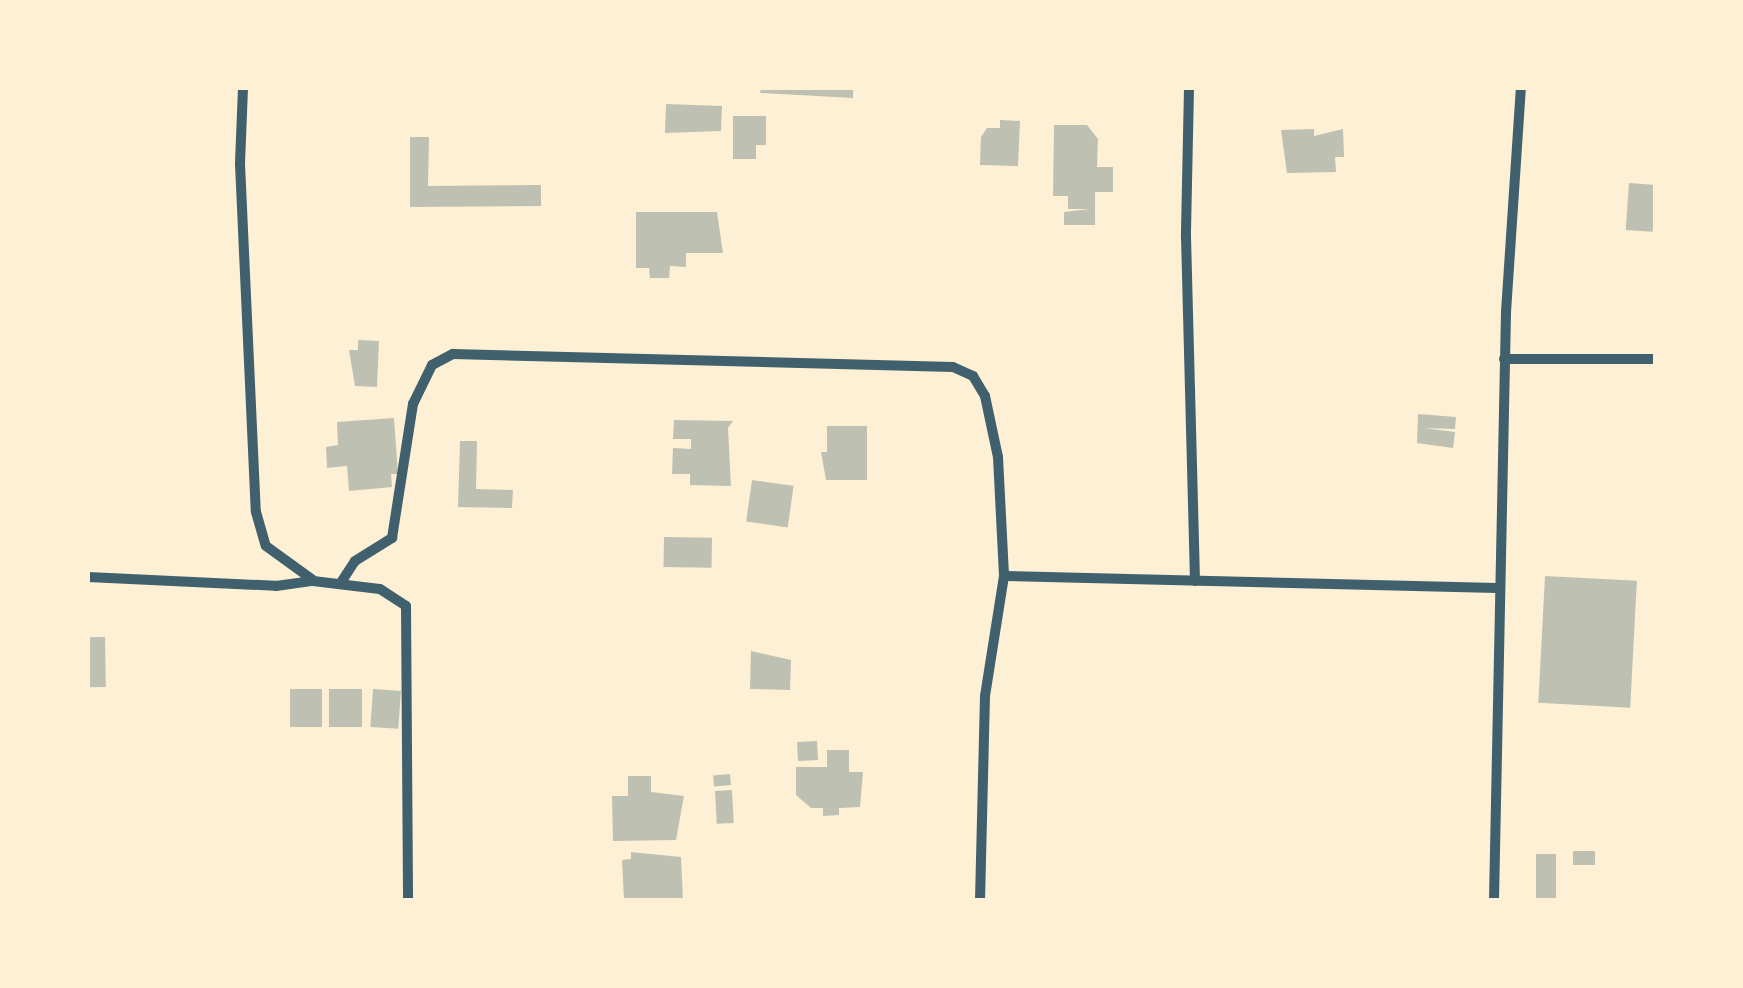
<!DOCTYPE html>
<html>
<head>
<meta charset="utf-8">
<style>
	body { margin:0 }
	#map { position:relative; width:1743px; height:988px; overflow:hidden; background:#fdf0d5; font-family:"IBM Plex Sans",sans-serif }
	div>[style] { position:absolute }
	[style*='--x'] { left:calc(var(--x)*1px); top:calc(var(--y)*1px); width:calc(var(--w)*1px); rotate:calc(var(--a)*1deg) }
	.building>* { inset:0; background:#bec0b2; transform-origin:0 0 }
	.minor>* { height:10px; margin:-5px; padding:0 5px; transform-origin:5px; border-radius:5px; background:#3f606c }
	span { translate:-50% -50%; white-space:nowrap; text-align:center; line-height:1.15; -webkit-text-stroke:10px #fdf0d5; paint-order:stroke }
	.frame { position:absolute; inset:0; border:90px solid #fdf0d5; pointer-events:none }
</style>
</head>
<body>
<div id="map">
	<div class="building">
		<i style="clip-path:polygon(761px 88px,853px 88px,853px 98px,760px 93px)"></i>
		<i style="clip-path:polygon(666px 104px,722px 106px,721px 131px,665px 133px)"></i>
		<i style="clip-path:polygon(733px 116px,766px 116px,766px 145px,756px 145px,756px 159px,733px 159px)"></i>
		<i style="clip-path:polygon(1000px 120px,1020px 121px,1018px 166px,980px 165px,981px 137px,987px 128px,1000px 128px)"></i>
		<i style="clip-path:polygon(1054px 125px,1087px 125px,1098px 139px,1097px 167px,1113px 167px,1113px 192px,1095px 192px,1095px 225px,1064px 225px,1064px 212px,1090px 209px,1068px 209px,1068px 196px,1053px 196px)"></i>
		<i style="clip-path:polygon(1314px 129px,1314px 136px,1343px 129px,1344px 157px,1335px 157px,1336px 172px,1287px 173px,1281px 130px)"></i>
		<i style="clip-path:polygon(410px 137px,429px 137px,428px 186px,541px 185px,541px 206px,410px 207px)"></i>
		<i style="left:1629px;top:183px;width:27px;height:47px;rotate:4deg"></i>
		<i style="clip-path:polygon(636px 212px,717px 212px,723px 253px,686px 253px,686px 267px,670px 266px,669px 278px,650px 278px,649px 268px,636px 268px)"></i>
		<i style="clip-path:polygon(358px 340px,379px 341px,377px 387px,355px 386px,349px 350px,358px 350px)"></i>
		<i style="clip-path:polygon(1418px 414px,1456px 417px,1455px 429px,1423px 428px,1455px 432px,1453px 448px,1417px 443px)"></i>
		<i style="clip-path:polygon(394px 418px,398px 474px,391px 474px,392px 487px,349px 491px,347px 466px,327px 468px,326px 447px,338px 445px,337px 422px)"></i>
		<i style="clip-path:polygon(674px 420px,733px 421px,728px 428px,731px 486px,690px 485px,690px 474px,672px 474px,673px 448px,691px 449px,691px 439px,673px 439px)"></i>
		<i style="clip-path:polygon(827px 426px,867px 426px,867px 480px,826px 480px,821px 452px,827px 452px)"></i>
		<i style="clip-path:polygon(460px 441px,477px 441px,476px 489px,513px 490px,512px 508px,458px 507px)"></i>
		<i style="left:752px;top:480px;width:42px;height:42px;rotate:8deg"></i>
		<i style="left:664px;top:537px;width:48px;height:30px;rotate:1deg"></i>
		<i style="left:1545px;top:576px;width:92px;height:127px;rotate:3deg"></i>
		<i style="left:105px;top:637px;width:50px;height:17px;rotate:89deg"></i>
		<i style="clip-path:polygon(751px 651px,791px 660px,790px 690px,750px 689px)"></i>
		<i style="left:290px;top:689px;width:32px;height:38px"></i>
		<i style="left:362px;top:689px;width:38px;height:33px;rotate:90deg"></i>
		<i style="left:373px;top:689px;width:28px;height:38px;rotate:4deg"></i>
		<i style="left:817px;top:741px;width:19px;height:20px;rotate:87deg"></i>
		<i style="clip-path:polygon(827px 750px,849px 750px,849px 772px,863px 772px,860px 807px,839px 808px,839px 815px,823px 816px,823px 808px,811px 808px,796px 795px,796px 767px,827px 767px)"></i>
		<i style="left:730px;top:774px;width:11px;height:17px;rotate:85deg"></i>
		<i style="clip-path:polygon(628px 776px,651px 776px,651px 792px,684px 796px,676px 840px,613px 841px,612px 796px,628px 796px)"></i>
		<i style="left:732px;top:790px;width:33px;height:17px;rotate:87deg"></i>
		<i style="left:1595px;top:851px;width:14px;height:22px;rotate:90deg"></i>
		<i style="clip-path:polygon(631px 852px,681px 857px,683px 900px,624px 900px,622px 860px,631px 859px)"></i>
		<i style="left:1536px;top:854px;width:20px;height:46px"></i>
	</div>
	<div class="minor">
		<i style="--x:243;--y:88;--w:76;--a:92.3"></i>
		<i style="--x:240;--y:164;--w:348;--a:87.4"></i>
		<i style="--x:256;--y:512;--w:35;--a:74"></i>
		<i style="--x:266;--y:546;--w:58;--a:35.9"></i>
		<i style="--x:1189;--y:88;--w:149;--a:91.2"></i>
		<i style="--x:1186;--y:237;--w:344;--a:88.5"></i>
		<i style="--x:1504;--y:359;--w:152;--a:0"></i>
		<i style="--x:1004;--y:576;--w:493;--a:1.4"></i>
		<i style="--x:88;--y:577;--w:188;--a:2.7"></i>
		<i style="--x:276;--y:586;--w:37;--a:-8"></i>
		<i style="--x:313;--y:581;--w:67;--a:6.8"></i>
		<i style="--x:380;--y:589;--w:31;--a:33"></i>
		<i style="--x:406;--y:606;--w:294;--a:89.6"></i>
		<i style="--x:340;--y:584;--w:27;--a:-57"></i>
		<i style="--x:355;--y:561;--w:44;--a:-31.9"></i>
		<i style="--x:392;--y:538;--w:136;--a:-81.1"></i>
		<i style="--x:413;--y:404;--w:43;--a:-64"></i>
		<i style="--x:432;--y:365;--w:24;--a:-28"></i>
		<i style="--x:453;--y:354;--w:500;--a:1.49"></i>
		<i style="--x:953;--y:367;--w:22;--a:24"></i>
		<i style="--x:973;--y:376;--w:23;--a:59"></i>
		<i style="--x:985;--y:396;--w:62;--a:78"></i>
		<i style="--x:998;--y:457;--w:119;--a:87.1"></i>
		<i style="--x:1004;--y:576;--w:121;--a:99"></i>
		<i style="--x:985;--y:696;--w:204;--a:91.4"></i>
		<i style="--x:1494;--y:900;--w:588;--a:-88.83"></i>
		<i style="--x:1506;--y:312;--w:225;--a:-86.2"></i>
	</div>
	<div class="frame"></div>
</div>
</body>
</html>
